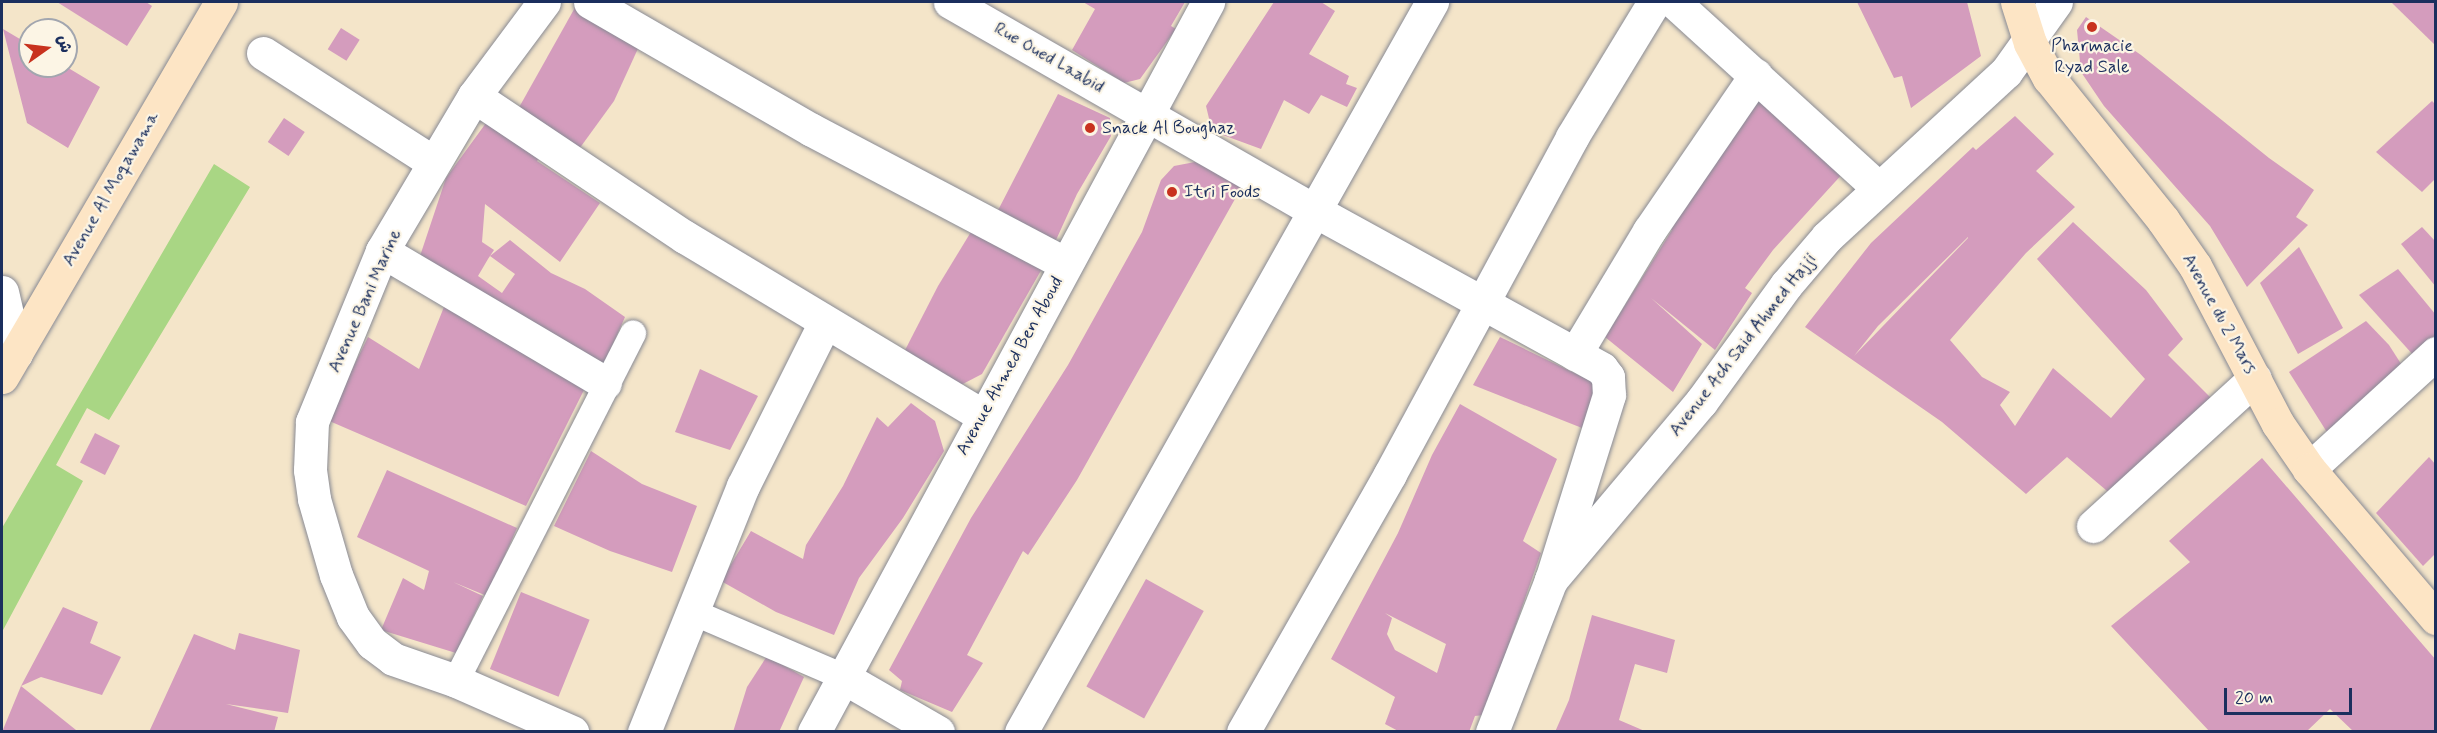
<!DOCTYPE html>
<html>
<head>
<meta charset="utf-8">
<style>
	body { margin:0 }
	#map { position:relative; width:2437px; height:733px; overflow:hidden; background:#f4e5c9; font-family:Mynerve,"Playpen Sans Arabic",sans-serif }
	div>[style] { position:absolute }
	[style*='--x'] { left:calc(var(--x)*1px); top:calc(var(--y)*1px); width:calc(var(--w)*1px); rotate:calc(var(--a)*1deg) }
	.green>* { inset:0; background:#a9d684 }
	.building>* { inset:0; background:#d49cbd; transform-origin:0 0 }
	.roads { filter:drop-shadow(0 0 2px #888a94) drop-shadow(0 0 2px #888a94) }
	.lane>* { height:26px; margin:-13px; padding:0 13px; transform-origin:13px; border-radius:13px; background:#fff }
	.street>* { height:33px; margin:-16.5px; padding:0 16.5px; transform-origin:16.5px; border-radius:16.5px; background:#fff }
	.secondary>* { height:33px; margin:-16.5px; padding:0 16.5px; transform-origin:16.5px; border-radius:16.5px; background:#fde5c5 }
	.dots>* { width:16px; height:16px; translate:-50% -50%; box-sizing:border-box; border:3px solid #fcf5e5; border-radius:50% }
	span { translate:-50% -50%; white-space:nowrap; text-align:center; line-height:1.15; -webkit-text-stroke:4.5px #fcf5e5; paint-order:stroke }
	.poi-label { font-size:18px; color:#1b2f5e }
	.left { translate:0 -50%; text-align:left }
	.street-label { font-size:18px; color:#1b2f5e }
	.frame { position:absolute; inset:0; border:3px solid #1b2f5e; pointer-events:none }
	.north { position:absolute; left:18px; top:18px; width:60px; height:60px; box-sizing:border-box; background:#fcf5e5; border:2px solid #a2a6af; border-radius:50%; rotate:76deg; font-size:16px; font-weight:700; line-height:24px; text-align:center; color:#1b2f5e }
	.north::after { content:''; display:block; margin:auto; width:21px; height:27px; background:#c8321e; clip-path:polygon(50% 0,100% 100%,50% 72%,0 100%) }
	.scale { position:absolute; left:2224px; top:688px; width:128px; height:27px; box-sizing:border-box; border:3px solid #1b2f5e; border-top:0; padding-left:8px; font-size:18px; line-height:21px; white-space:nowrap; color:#1b2f5e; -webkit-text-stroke:4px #fcf5e5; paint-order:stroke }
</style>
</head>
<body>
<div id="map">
	<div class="green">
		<i style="clip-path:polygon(214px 164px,250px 187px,109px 420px,87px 408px,56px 465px,83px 481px,2px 632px,2px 528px)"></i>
	</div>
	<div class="building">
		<i style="clip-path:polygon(57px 2px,146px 2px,152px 6px,127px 46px)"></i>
		<i style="clip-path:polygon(1083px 2px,1185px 2px,1171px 26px,1176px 29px,1140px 79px,1124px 83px,1072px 50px,1095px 9px)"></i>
		<i style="clip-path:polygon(1274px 2px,1321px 2px,1335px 11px,1309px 54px,1349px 76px,1346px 84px,1357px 88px,1347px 107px,1321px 95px,1309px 114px,1284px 100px,1261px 149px,1212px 131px,1206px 106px)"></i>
		<i style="clip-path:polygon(1857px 2px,1967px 2px,1981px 56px,1911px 108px,1902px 76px,1894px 78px)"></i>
		<i style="clip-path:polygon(2393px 2px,2436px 2px,2436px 46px,2392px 3px)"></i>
		<i style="clip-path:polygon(577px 4px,641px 42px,614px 101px,574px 156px,517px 111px)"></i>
		<i style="clip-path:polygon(2086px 17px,2141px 55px,2269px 158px,2229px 206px,2269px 158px,2314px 190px,2296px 217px,2308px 225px,2247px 287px,2210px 226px,2104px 106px,2081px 72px,2077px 30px)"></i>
		<i style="left:341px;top:28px;width:22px;height:25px;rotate:32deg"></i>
		<i style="clip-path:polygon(3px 29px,30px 45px,30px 66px,65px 66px,100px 87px,68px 148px,27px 123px)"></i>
		<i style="clip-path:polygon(1749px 84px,1845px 171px,1773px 250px,1745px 288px,1752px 293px,1715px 350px,1651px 298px,1702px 344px,1673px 392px,1605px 337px,1672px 230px,1658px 219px)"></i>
		<i style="clip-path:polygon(1058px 94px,1110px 118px,1111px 136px,1077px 194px,1051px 251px,993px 220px)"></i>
		<i style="clip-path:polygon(2432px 101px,2436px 105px,2436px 178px,2422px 192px,2376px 152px)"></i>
		<i style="clip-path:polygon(evenodd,2015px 116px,2054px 154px,2036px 171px,2075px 207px,2026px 253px,1950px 340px,1982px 377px,2010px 392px,2000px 405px,2015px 426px,2053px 368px,2111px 418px,2145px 379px,2037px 259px,2073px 222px,2146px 290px,2183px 339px,2168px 355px,2213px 400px,2113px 496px,2067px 457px,2026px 494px,1942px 422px,1805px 327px,1871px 243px,1973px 147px,1976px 150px,2015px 116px,1968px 237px,1968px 238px,1854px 356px,1878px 326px,1968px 237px)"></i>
		<i style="left:284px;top:118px;width:25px;height:29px;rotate:34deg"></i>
		<i style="clip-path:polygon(486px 123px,542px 153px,537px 161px,600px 203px,560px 262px,485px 204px,482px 242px,494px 250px,488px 259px,478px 276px,502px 293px,515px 274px,490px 256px,510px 240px,551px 273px,585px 289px,625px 317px,601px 371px,417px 265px,446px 178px)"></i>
		<i style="clip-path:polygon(1195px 162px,1244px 183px,1077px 480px,1028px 555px,1023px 551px,967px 655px,983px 663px,952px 712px,900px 690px,902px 681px,889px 670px,971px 518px,1068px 365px,1142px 232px,1161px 180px,1174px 166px)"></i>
		<i style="clip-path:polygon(977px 222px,1047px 260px,982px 374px,959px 386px,902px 356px,938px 286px)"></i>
		<i style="clip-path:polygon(2422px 227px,2436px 242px,2436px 287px,2401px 244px)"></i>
		<i style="clip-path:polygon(2299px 247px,2343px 328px,2298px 354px,2260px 283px)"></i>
		<i style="clip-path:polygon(2398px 269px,2436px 315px,2436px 339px,2415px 357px,2359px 295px)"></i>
		<i style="clip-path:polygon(446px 302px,587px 384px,526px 506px,327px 420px,368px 337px,419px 369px)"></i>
		<i style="clip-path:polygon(2366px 321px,2389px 345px,2405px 370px,2330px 437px,2289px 372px)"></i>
		<i style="clip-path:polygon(1500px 337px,1597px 384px,1582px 428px,1473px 385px)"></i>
		<i style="clip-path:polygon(700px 369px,758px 396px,730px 450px,675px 432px)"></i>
		<i style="clip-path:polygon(911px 403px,935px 421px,944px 451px,903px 518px,859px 578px,834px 635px,776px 612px,721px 581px,751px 531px,803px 559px,806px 545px,843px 486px,877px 417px,888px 427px)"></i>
		<i style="clip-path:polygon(evenodd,1460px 404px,1557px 459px,1523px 541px,1541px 553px,1484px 715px,1475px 716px,1469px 732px,1400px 732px,1385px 724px,1395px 697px,1331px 659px,1398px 533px,1432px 455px,1460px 404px,1385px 613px,1446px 644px,1437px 673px,1395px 650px,1387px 634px,1392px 618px,1385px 613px)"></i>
		<i style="left:95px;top:433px;width:28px;height:33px;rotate:27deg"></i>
		<i style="clip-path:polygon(591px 451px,642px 484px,697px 506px,672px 572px,610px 551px,554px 526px)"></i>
		<i style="clip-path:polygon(2429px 457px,2436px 465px,2436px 553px,2423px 566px,2376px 513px)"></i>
		<i style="clip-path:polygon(2262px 458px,2436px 660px,2436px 732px,2354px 732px,2330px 709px,2306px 732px,2210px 732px,2111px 626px,2190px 562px,2169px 541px)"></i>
		<i style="clip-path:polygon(387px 470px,517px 528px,487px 596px,453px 582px,483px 596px,456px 653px,381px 630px,403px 578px,424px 590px,429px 571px,357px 537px)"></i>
		<i style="left:1146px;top:579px;width:66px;height:123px;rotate:29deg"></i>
		<i style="left:521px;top:592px;width:74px;height:83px;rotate:22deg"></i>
		<i style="clip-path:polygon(63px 607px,98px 622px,90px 643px,121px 657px,102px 695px,41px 677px,21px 686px)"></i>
		<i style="clip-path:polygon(1592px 615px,1675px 640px,1667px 673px,1635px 664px,1619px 720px,1647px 732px,1555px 732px,1569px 700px)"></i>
		<i style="clip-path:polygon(239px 633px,300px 650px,288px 713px,226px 704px,278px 717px,274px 732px,149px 732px,194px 634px,235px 650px)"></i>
		<i style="clip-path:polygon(767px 656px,804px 677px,779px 732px,733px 732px,747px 687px)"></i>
		<i style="clip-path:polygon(21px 686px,76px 730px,75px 732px,2px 732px)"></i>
	</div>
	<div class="roads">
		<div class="lane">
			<i style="--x:695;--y:613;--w:159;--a:23.3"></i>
			<i style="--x:456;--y:681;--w:390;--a:-63"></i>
		</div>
		<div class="street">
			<i style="--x:544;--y:2;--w:117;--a:126.7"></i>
			<i style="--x:474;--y:96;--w:180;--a:120.7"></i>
			<i style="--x:382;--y:251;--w:185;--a:112.3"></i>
			<i style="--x:312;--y:422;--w:48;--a:92.4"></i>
			<i style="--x:310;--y:470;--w:29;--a:82"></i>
			<i style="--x:314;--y:499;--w:79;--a:73.9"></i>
			<i style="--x:336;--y:575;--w:45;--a:68"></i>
			<i style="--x:353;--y:617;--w:32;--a:54"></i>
			<i style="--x:372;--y:643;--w:26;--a:37"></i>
			<i style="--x:393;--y:659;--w:67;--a:19.2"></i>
			<i style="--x:456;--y:681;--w:127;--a:23.7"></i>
			<i style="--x:590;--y:2;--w:256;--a:30"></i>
			<i style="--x:812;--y:130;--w:287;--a:27.8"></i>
			<i style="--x:950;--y:2;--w:423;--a:29.8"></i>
			<i style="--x:1317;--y:212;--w:325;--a:28.8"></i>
			<i style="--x:1602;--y:369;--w:10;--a:53"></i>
			<i style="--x:1608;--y:377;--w:18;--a:87"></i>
			<i style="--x:1609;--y:395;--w:194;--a:107.4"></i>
			<i style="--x:1674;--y:2;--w:275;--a:42.3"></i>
			<i style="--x:263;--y:53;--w:202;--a:32.7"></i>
			<i style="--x:474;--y:96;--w:254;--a:33.8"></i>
			<i style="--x:685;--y:237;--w:348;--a:31"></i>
			<i style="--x:382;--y:251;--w:259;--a:30.6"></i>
			<i style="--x:2;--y:292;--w:63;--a:77.1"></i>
			<i style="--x:1575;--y:354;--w:144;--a:-59"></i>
			<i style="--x:1649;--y:231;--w:189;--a:-55.6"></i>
			<i style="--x:2309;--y:469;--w:172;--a:-42.4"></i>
			<i style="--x:2093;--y:526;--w:219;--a:-42.4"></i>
			<i style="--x:841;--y:676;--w:112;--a:30"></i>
			<i style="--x:644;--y:732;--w:265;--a:-68.1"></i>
			<i style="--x:743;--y:486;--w:183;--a:-63.4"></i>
			<i style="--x:814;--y:732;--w:830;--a:-61.64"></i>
			<i style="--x:1021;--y:732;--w:838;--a:-60.62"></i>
			<i style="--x:1243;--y:732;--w:297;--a:-60.3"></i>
			<i style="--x:1390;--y:474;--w:383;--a:-61.6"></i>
			<i style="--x:1572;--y:137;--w:158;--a:-58.7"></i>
			<i style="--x:1492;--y:732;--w:163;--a:-68.8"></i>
			<i style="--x:1551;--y:580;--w:233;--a:-49.9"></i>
			<i style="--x:1701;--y:402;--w:145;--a:-54"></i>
			<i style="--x:1786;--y:285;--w:63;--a:-49.5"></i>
			<i style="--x:1827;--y:237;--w:243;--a:-42.7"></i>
			<i style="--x:2006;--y:72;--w:86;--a:-54.5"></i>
		</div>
		<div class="secondary">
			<i style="--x:2017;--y:2;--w:43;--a:72.4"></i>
			<i style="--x:2030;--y:43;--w:40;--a:62"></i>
			<i style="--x:2049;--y:78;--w:182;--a:51.2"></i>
			<i style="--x:2163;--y:220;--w:56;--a:55.2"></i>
			<i style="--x:2195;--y:266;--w:178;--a:62.3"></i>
			<i style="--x:2278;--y:424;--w:55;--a:55.4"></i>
			<i style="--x:2309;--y:469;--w:196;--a:49.6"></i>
			<i style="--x:2;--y:377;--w:434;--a:-59.7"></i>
		</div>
	</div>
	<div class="dots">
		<i style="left:2092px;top:27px;background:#c8321e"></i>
		<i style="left:1090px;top:128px;background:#c8321e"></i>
		<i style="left:1172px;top:192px;background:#c8321e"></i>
	</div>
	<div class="poi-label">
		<span style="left:2092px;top:57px">Pharmacie<br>Ryad Sale</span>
		<span class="left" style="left:1102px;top:128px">Snack Al Boughaz</span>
		<span class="left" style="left:1184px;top:192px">Itri Foods</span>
	</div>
	<div class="street-label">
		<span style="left:1049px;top:58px;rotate:30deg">Rue Oued Laabid</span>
		<span style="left:111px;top:189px;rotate:-60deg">Avenue Al Moqawama</span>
		<span style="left:365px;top:301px;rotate:-66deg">Avenue Bani Marine</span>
		<span style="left:2219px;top:314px;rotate:61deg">Avenue du 2 Mars</span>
		<span style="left:1743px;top:345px;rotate:-52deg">Avenue Ach Said Ahmed Hajji</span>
		<span style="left:1010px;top:366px;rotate:-61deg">Avenue Ahmed Ben Aboud</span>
	</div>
	<div class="frame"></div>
	<div class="north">ش</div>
	<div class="scale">20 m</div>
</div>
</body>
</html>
